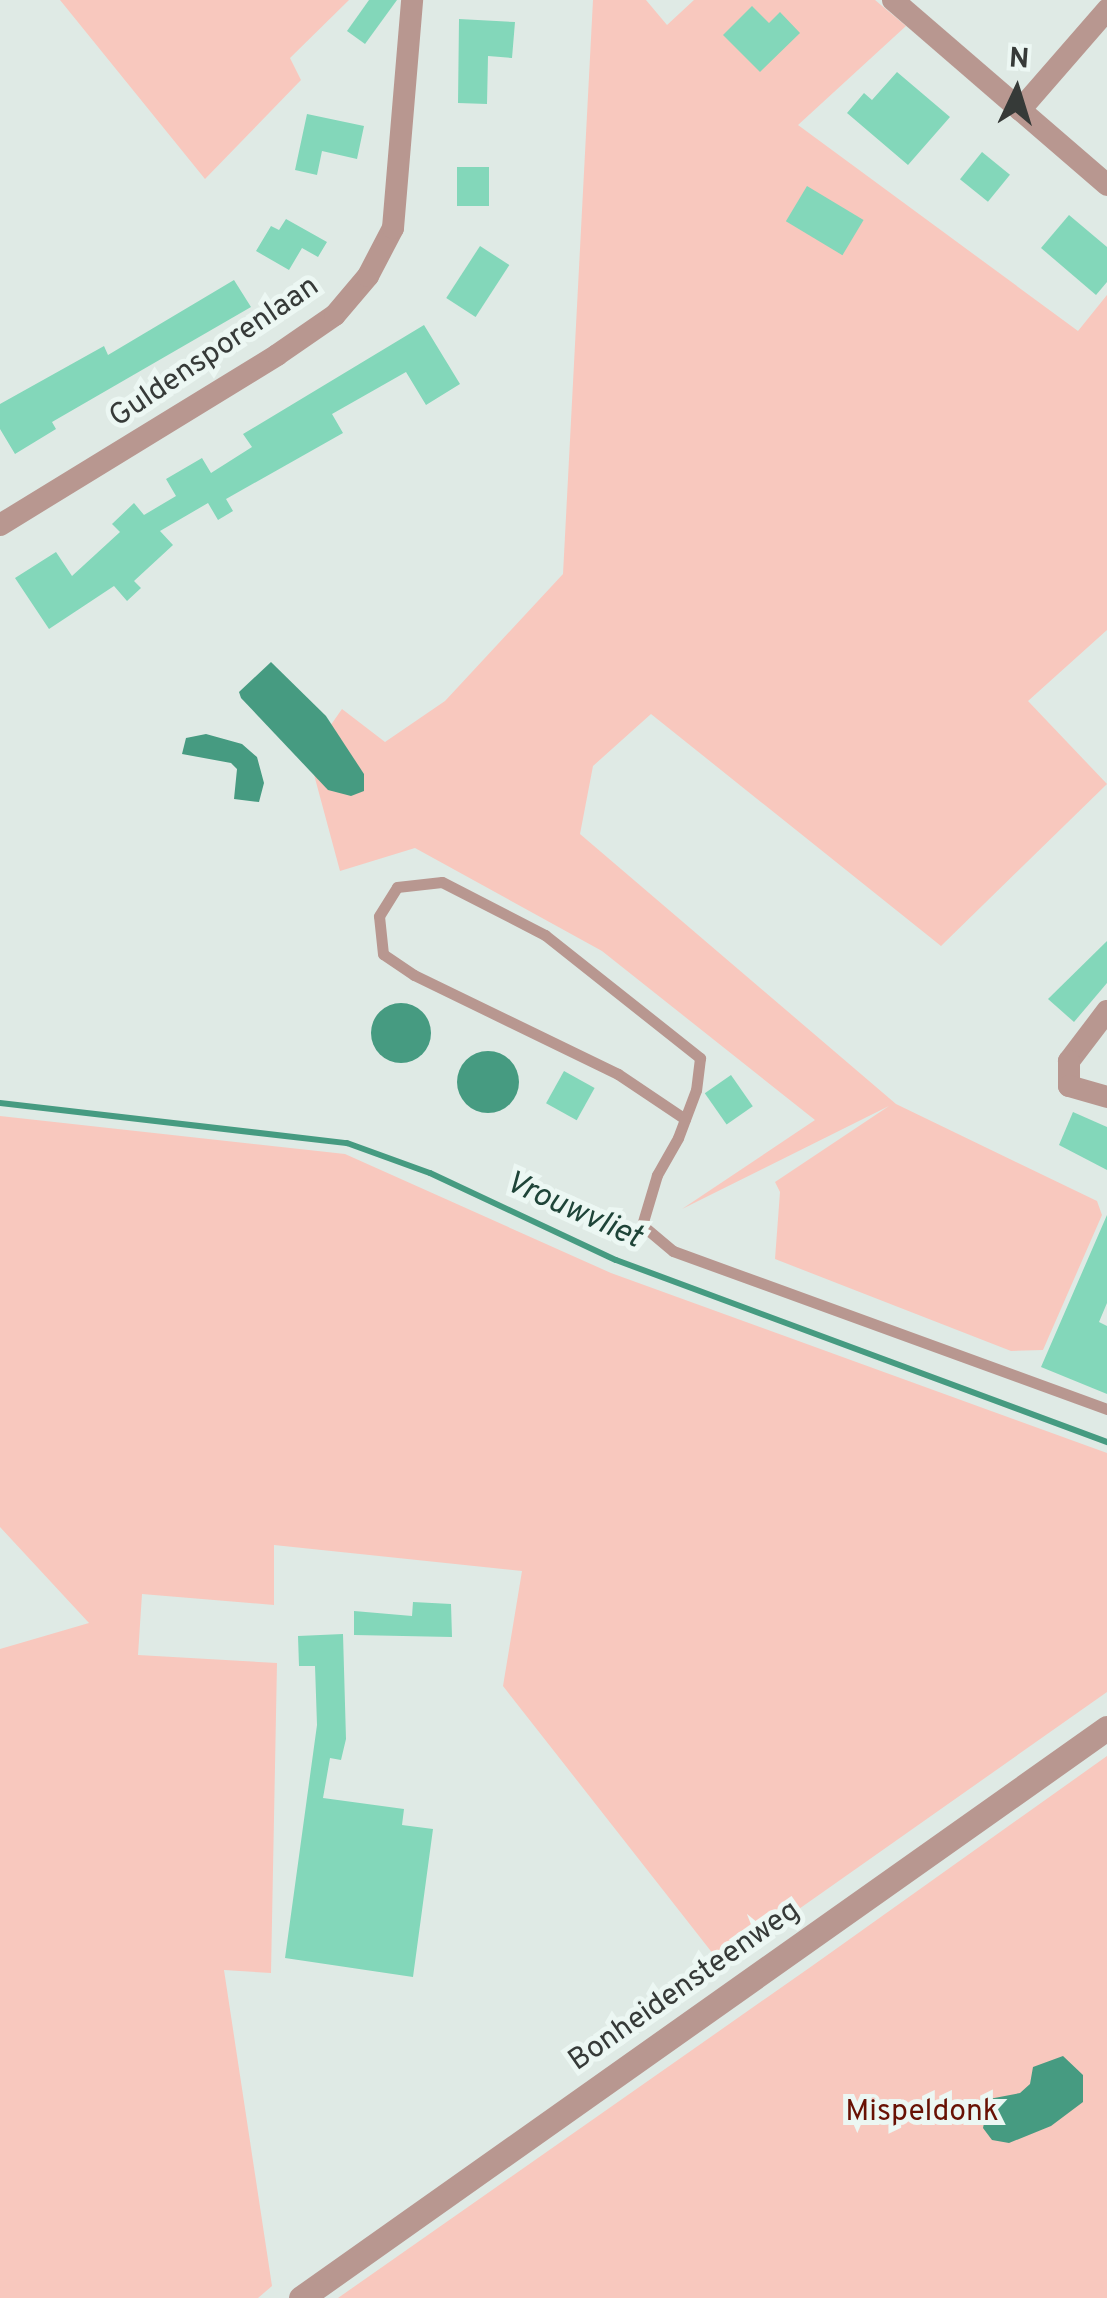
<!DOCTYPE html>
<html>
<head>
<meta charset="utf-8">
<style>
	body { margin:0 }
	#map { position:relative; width:1107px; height:2298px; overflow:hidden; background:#dfeae5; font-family:Overpass,sans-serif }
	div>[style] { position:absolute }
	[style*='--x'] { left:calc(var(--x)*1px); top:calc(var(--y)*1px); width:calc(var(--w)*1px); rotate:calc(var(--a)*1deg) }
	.green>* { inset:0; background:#f8c8be }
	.water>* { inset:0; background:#469b81 }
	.round { border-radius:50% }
	.stream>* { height:6px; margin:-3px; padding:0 3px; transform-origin:3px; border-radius:3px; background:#469b81 }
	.building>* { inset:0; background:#83d7ba; transform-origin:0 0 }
	.service>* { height:11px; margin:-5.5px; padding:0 5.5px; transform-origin:5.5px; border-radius:5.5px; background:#b89790 }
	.minor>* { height:22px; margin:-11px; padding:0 11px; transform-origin:11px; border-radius:11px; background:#b89790 }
	.tertiary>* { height:25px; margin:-12.5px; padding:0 12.5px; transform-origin:12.5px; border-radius:12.5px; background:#b89790 }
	span { translate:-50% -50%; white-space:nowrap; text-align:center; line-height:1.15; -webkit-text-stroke:10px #ecf7f3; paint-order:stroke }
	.street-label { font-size:30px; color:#363a38 }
	.park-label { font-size:30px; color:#681104 }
	.water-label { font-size:32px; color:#1e4438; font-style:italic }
	.north { position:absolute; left:967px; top:40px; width:100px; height:100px; -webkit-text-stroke:8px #ecf7f3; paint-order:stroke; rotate:4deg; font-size:28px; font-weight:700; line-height:40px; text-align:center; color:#363a38 }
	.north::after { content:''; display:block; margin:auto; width:35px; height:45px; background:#363a38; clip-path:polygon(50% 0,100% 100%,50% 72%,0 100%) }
</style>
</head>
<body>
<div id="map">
	<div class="green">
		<i style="clip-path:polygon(60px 0,349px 0,290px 58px,301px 80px,205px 179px)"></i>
		<i style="clip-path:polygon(593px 0,646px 0,667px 25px,694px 0,875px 0,906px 26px,798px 125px,1078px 331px,1107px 295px,1107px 630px,1028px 701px,1107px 784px,941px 946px,651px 714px,593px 766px,580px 834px,896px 1104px,1097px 1201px,1102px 1215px,1043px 1350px,1011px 1351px,775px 1259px,780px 1192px,775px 1182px,889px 1106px,682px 1209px,815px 1120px,602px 951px,415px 848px,340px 871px,309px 756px,342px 709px,385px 742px,445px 701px,563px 574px)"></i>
		<i style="clip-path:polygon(0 1116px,345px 1154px,611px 1273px,1107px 1453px,1107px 1692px,721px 1964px,503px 1686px,522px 1571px,274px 1545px,274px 1605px,142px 1594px,138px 1655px,277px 1663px,271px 1973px,224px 1970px,272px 2286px,258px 2298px,0 2298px,0 1649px,89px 1623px,0 1527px)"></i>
		<i style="clip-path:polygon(1107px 1756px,1107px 2298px,338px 2298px,812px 1966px)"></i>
	</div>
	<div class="water">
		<i style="clip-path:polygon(271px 662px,326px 716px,364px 774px,364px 791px,351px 796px,328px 790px,241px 698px,239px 692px)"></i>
		<i style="clip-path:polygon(206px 734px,242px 744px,257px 757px,264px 783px,259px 802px,234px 799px,237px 769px,231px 763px,182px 754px,186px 738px)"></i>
		<i class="round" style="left:371px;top:1003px;width:60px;height:60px"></i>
		<i class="round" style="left:457px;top:1051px;width:62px;height:62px"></i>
		<i style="clip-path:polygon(1063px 2056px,1083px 2075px,1083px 2102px,1051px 2126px,1009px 2143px,992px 2140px,983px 2128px,989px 2099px,1020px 2093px,1030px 2084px,1033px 2067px)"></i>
	</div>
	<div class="stream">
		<i style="--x:0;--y:1103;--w:349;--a:6.6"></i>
		<i style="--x:347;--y:1143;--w:88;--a:19.9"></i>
		<i style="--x:430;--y:1173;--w:205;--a:25.1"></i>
		<i style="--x:616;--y:1260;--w:524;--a:20.34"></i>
	</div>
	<div class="building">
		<i style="clip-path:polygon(369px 0,397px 0,365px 44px,347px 31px)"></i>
		<i style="clip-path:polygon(752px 6px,769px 23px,780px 12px,800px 33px,760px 72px,723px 35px)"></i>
		<i style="clip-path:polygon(459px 19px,515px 22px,512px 58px,488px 56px,487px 104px,458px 103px)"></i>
		<i style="clip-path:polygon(897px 72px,950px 117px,908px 165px,847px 113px,864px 93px,872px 100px)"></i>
		<i style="clip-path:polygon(307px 114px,364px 126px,357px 159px,322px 151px,317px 175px,295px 170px)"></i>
		<i style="left:982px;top:152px;width:36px;height:35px;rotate:39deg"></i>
		<i style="left:489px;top:167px;width:39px;height:32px;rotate:90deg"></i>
		<i style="left:807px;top:186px;width:66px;height:41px;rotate:31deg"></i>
		<i style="clip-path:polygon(1069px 215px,1107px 247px,1107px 282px,1096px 295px,1041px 248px)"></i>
		<i style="clip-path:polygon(286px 219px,327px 242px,318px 257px,302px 248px,289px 270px,256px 251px,271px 226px,279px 230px)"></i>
		<i style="left:480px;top:246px;width:35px;height:62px;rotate:33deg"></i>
		<i style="clip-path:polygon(234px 280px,251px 307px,52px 422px,56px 429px,15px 454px,0 429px,0 404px,104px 346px,108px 355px)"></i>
		<i style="clip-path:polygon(424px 325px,460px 384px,426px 405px,406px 372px,332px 414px,343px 433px,226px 499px,233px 511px,218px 520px,208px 503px,160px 531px,173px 545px,134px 581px,141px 588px,127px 601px,114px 586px,49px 629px,15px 578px,56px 552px,72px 576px,120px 532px,112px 524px,134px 503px,144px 515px,176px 496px,166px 479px,202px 458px,211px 473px,252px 447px,243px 434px)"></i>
		<i style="clip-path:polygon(1107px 941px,1107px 983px,1074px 1022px,1048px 999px)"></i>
		<i style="left:564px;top:1071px;width:35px;height:37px;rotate:29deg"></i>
		<i style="left:731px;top:1075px;width:38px;height:32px;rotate:55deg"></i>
		<i style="clip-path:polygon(1073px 1112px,1107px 1127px,1107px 1170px,1059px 1145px)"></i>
		<i style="clip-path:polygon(1107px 1215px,1107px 1303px,1099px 1322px,1107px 1326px,1107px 1394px,1041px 1367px)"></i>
		<i style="clip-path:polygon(413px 1602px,451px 1604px,452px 1637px,354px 1635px,354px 1611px,412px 1616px)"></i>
		<i style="clip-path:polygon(343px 1634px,346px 1739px,341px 1760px,330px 1758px,323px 1798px,404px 1809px,402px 1825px,433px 1829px,413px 1977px,285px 1958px,317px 1725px,315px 1666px,299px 1666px,298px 1636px)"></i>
	</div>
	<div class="service">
		<i style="--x:685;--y:1119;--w:81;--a:-146.1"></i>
		<i style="--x:618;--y:1074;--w:227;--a:-154.1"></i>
		<i style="--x:414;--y:975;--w:37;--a:-146"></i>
		<i style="--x:383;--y:954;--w:38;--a:-96"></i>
		<i style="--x:379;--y:916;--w:34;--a:-58"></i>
		<i style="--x:397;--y:887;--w:45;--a:-6.3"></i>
		<i style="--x:442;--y:882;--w:116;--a:27.2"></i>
		<i style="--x:545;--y:935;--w:198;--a:38.4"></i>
		<i style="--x:700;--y:1058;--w:32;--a:97"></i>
		<i style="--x:696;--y:1090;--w:51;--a:110.6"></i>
		<i style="--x:678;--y:1138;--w:43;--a:119.6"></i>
		<i style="--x:657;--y:1175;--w:52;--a:106.7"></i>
		<i style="--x:642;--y:1225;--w:40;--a:40"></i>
		<i style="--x:673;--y:1251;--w:462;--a:20"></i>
	</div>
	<div class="minor">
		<i style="--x:893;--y:0;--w:283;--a:40.8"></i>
		<i style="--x:1020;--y:110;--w:133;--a:-49"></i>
		<i style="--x:0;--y:525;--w:325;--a:-31.5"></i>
		<i style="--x:277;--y:355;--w:70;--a:-34.6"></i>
		<i style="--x:335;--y:315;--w:51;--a:-49.8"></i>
		<i style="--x:368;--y:276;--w:54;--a:-62.5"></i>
		<i style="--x:393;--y:228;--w:229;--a:-85.2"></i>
		<i style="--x:1107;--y:1011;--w:63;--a:127.2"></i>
		<i style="--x:1069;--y:1061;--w:25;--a:90"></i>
		<i style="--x:1069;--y:1086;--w:40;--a:16"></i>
	</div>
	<div class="tertiary">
		<i style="--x:301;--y:2298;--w:987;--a:-35.27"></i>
	</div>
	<div class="street-label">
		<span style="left:215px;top:353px;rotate:-34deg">Guldensporenlaan</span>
		<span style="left:685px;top:1987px;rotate:-35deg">Bonheidensteenweg</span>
	</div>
	<div class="park-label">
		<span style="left:922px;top:2113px">Mispeldonk</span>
	</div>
	<div class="water-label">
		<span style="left:573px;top:1211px;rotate:24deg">Vrouwvliet</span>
	</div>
	<div class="north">N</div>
</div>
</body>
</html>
